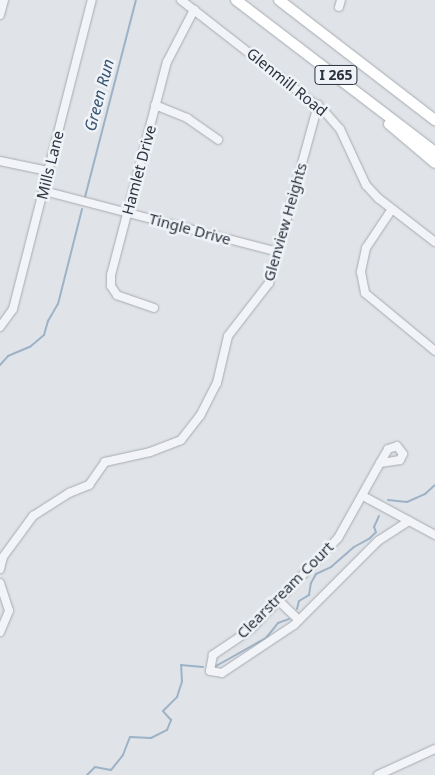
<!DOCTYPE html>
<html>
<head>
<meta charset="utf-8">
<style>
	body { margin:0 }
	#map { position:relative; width:435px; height:775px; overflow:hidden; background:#e0e4e8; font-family:"Noto Sans",sans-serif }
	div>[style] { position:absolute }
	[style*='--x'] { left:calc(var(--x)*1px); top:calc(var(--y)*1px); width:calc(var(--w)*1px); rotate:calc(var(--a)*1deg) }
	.stream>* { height:2px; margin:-1px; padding:0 1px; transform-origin:1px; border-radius:1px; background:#9db2c6 }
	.roads { filter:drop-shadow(0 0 1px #a6abb2) drop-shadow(0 0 1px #a6abb2) }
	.minor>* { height:8px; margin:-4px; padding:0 4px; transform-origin:4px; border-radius:4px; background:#f3f4f7 }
	.highway>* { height:10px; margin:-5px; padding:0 5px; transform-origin:5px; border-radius:5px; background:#fff }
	span { translate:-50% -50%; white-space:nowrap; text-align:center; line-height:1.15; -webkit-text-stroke:5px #eff2f6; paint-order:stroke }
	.shield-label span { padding:1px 4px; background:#eff2f6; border:1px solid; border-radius:4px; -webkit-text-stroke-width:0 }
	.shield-label { font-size:14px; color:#2a323e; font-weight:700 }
	.street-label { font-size:15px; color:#2a323e }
	.water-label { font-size:16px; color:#365270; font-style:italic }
</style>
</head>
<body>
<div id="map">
	<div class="stream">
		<i style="--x:85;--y:197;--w:203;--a:-75.5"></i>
		<i style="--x:0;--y:365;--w:12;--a:-48"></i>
		<i style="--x:8;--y:356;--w:25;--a:-23"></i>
		<i style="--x:31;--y:346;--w:17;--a:-40"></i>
		<i style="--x:44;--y:335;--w:15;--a:-74"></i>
		<i style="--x:48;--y:321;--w:20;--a:-60"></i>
		<i style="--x:58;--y:304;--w:98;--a:-75.8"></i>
		<i style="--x:388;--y:500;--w:19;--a:6"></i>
		<i style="--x:407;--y:502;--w:20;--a:-24"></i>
		<i style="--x:425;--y:494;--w:13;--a:-42"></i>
		<i style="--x:297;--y:609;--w:8;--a:-76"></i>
		<i style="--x:299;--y:601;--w:12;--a:-31"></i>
		<i style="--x:309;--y:595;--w:12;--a:-81"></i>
		<i style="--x:311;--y:583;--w:10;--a:-61"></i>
		<i style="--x:316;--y:574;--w:17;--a:-25"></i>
		<i style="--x:331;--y:567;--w:30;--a:-41"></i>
		<i style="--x:354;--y:547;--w:18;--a:-29"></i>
		<i style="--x:370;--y:538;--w:8;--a:-45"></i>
		<i style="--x:376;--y:532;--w:5;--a:-112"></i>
		<i style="--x:374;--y:527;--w:12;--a:-66"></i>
		<i style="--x:216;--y:666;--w:57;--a:-29.2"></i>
		<i style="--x:266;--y:638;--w:19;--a:-51"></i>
		<i style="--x:278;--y:623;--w:12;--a:-20"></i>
		<i style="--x:87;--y:775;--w:11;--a:-45"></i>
		<i style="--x:95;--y:767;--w:16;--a:11"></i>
		<i style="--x:111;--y:770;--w:19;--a:-51"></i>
		<i style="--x:123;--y:755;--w:19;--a:-69"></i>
		<i style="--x:130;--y:737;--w:21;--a:3"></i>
		<i style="--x:151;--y:738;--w:18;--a:-27"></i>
		<i style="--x:167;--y:730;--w:11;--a:-68"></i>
		<i style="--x:171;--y:720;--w:12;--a:-132"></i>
		<i style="--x:163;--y:711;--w:20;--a:-45"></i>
		<i style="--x:177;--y:697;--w:16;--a:-72"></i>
		<i style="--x:182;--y:682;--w:17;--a:-93"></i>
		<i style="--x:181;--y:665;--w:22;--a:5"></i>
	</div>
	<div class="roads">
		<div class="minor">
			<i style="--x:181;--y:0;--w:182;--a:37.9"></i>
			<i style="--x:325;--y:112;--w:23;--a:49"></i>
			<i style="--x:340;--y:129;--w:62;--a:65.1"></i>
			<i style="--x:366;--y:185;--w:18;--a:47"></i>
			<i style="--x:378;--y:198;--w:72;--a:37.7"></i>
			<i style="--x:339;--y:7;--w:7;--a:-74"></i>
			<i style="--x:0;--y:15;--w:16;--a:-75"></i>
			<i style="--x:155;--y:105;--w:35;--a:22"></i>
			<i style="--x:187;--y:118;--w:38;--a:35"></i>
			<i style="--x:0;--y:161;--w:49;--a:11.8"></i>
			<i style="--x:44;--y:191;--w:242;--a:14.6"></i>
			<i style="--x:392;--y:209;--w:47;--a:123.7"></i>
			<i style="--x:366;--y:248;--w:25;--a:102"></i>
			<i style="--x:361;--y:272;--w:21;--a:79"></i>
			<i style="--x:365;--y:293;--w:91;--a:39.6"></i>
			<i style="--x:154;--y:308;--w:39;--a:-161"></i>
			<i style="--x:117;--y:295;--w:11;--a:-124"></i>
			<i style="--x:111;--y:286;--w:11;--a:-90"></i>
			<i style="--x:111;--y:275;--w:220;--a:-75.3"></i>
			<i style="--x:167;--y:62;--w:59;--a:-62.6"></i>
			<i style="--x:0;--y:327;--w:22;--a:-54"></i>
			<i style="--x:13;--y:309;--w:319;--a:-75.7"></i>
			<i style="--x:397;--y:446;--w:10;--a:53"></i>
			<i style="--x:403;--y:454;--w:7;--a:117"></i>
			<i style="--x:400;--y:460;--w:20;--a:171"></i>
			<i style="--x:380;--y:463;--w:16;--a:-60"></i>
			<i style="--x:388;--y:449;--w:9;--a:-18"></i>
			<i style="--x:380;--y:463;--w:86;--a:119.2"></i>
			<i style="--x:338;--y:538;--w:127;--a:133.7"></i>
			<i style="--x:250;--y:630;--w:45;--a:146"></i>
			<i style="--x:213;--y:655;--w:16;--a:101"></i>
			<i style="--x:210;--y:671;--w:12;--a:9"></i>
			<i style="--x:222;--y:673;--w:87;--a:-33.7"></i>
			<i style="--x:294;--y:625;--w:119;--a:-45"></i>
			<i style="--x:378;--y:541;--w:37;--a:-33"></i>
			<i style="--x:363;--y:496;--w:82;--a:28.4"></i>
			<i style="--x:0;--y:569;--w:12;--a:-76"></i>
			<i style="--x:3;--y:557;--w:51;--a:-53.8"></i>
			<i style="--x:33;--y:516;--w:43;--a:-32.6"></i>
			<i style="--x:69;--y:493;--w:22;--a:-22"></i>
			<i style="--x:89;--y:485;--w:28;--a:-55"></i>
			<i style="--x:105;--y:462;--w:46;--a:-12.5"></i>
			<i style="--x:150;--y:452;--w:33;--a:-21"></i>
			<i style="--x:181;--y:440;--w:31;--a:-52"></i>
			<i style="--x:200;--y:416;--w:37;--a:-63"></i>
			<i style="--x:217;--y:383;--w:48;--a:-76.8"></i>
			<i style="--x:228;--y:336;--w:67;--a:-52.3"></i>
			<i style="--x:269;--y:283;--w:185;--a:-74.6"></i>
			<i style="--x:0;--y:583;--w:29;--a:72"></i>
			<i style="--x:9;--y:611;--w:23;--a:113"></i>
			<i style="--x:278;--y:600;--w:29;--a:44"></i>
			<i style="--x:378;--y:775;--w:63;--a:-24.5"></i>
		</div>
		<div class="highway">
			<i style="--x:236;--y:0;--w:250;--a:37.4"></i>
			<i style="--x:279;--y:0;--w:197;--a:37.6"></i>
			<i style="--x:389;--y:124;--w:60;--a:40.3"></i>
		</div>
	</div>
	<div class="shield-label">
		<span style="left:336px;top:75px">I 265</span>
	</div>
	<div class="street-label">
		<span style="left:287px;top:82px;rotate:39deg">Glenmill Road</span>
		<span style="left:50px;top:165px;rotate:-76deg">Mills Lane</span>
		<span style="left:139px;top:170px;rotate:-75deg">Hamlet Drive</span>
		<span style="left:285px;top:222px;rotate:-74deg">Glenview Heights</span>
		<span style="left:190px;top:229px;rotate:15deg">Tingle Drive</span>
		<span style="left:285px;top:590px;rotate:-45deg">Clearstream Court</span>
	</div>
	<div class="water-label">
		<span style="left:99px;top:95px;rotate:-75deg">Green Run</span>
	</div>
</div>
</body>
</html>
